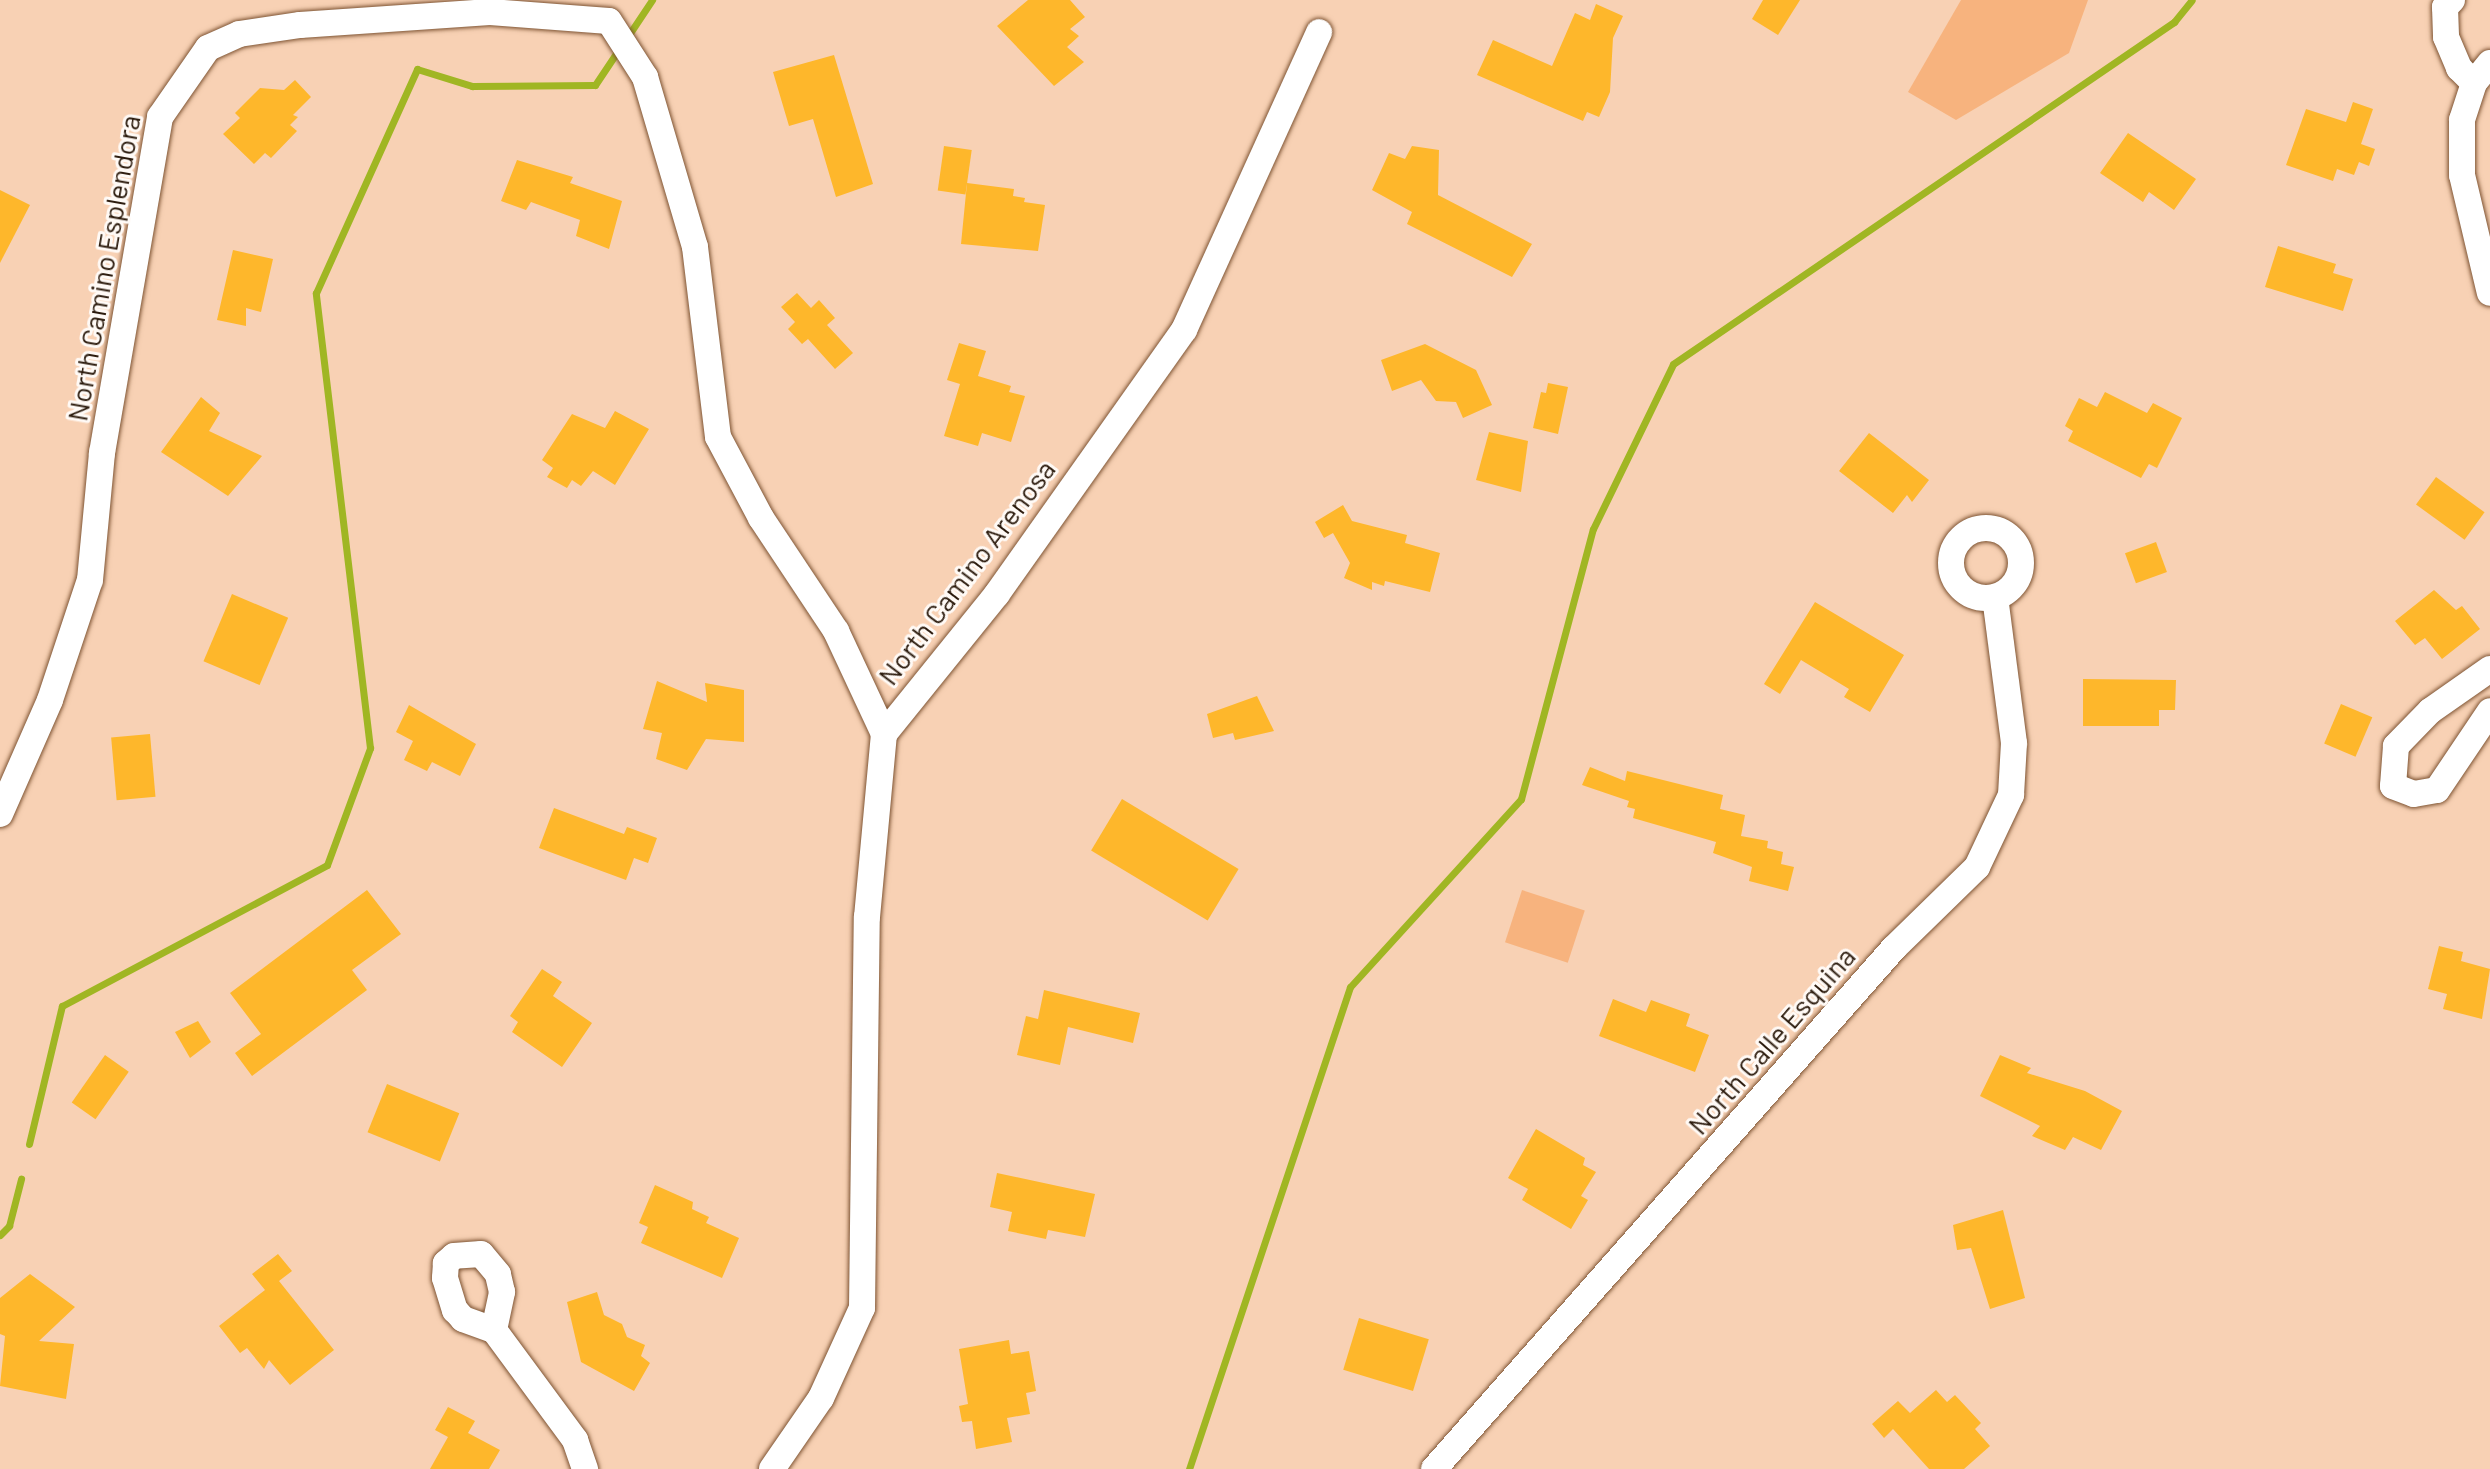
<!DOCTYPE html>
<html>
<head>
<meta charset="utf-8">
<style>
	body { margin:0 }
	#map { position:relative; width:2490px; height:1469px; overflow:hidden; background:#f8d1b4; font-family:Barlow,sans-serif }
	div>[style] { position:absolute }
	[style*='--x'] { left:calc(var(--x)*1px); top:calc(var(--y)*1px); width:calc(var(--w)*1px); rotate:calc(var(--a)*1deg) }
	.green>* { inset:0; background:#f7b37e; transform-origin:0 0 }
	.stream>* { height:7px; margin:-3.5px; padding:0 3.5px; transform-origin:3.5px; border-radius:3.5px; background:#a0b623 }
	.building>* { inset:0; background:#feb72b; transform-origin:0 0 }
	.roads { filter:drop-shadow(0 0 2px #7e5433) drop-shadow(0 0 2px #7e5433) }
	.minor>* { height:26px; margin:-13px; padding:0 13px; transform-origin:13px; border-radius:13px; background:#fff }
	.minor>.ring { margin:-13px; padding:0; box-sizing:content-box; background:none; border:26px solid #fff; border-radius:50% }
	span { translate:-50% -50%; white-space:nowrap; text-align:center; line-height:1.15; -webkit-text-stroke:6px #fffaf6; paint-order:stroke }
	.street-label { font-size:28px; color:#2b1a0c }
</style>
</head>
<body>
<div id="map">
	<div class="green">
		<i style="clip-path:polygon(1961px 0,2088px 0,2069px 53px,1956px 120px,1908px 92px)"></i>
		<i style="left:1522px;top:890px;width:66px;height:55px;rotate:18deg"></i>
	</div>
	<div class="stream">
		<i style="--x:626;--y:39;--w:47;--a:-56.3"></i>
		<i style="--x:29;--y:1144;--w:142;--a:-76.6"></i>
		<i style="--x:62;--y:1006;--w:300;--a:-28"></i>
		<i style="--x:327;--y:865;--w:125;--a:-69.8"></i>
		<i style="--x:370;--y:748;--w:458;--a:-96.8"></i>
		<i style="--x:316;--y:293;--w:246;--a:-65.7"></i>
		<i style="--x:417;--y:69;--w:58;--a:17.2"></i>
		<i style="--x:472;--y:86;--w:123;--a:-0.5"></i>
		<i style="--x:595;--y:85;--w:43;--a:-56.3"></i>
		<i style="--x:0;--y:1235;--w:13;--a:-45"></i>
		<i style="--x:9;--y:1226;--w:49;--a:-75.7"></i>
		<i style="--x:1189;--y:1469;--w:508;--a:-71.53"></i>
		<i style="--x:1350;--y:987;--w:254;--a:-47.7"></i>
		<i style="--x:1521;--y:799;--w:279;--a:-75.1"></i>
		<i style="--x:1593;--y:529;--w:183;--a:-64.1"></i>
		<i style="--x:1673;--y:364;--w:607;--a:-34.32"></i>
		<i style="--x:2174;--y:22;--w:28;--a:-51"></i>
	</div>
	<div class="building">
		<i style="clip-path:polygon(1028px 0,1070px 0,1085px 17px,1070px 29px,1079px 36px,1067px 47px,1084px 62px,1054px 86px,997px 26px)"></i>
		<i style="clip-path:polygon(1763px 0,1800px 0,1778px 35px,1752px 19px)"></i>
		<i style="clip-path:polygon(1596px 4px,1623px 16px,1613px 38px,1610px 92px,1599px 117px,1587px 112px,1583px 121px,1477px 75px,1493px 40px,1552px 66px,1575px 13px,1590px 20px)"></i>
		<i style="clip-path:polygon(834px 55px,873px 184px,836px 197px,813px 119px,789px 126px,773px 72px)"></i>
		<i style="clip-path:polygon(295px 80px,311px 97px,293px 115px,298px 117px,290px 125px,297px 131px,271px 158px,265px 153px,254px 164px,223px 134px,240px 118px,235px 113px,260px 88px,284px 90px)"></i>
		<i style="clip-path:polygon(2353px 102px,2373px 109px,2361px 144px,2375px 149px,2369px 166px,2359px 162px,2354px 175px,2337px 169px,2333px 181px,2286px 165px,2306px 109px,2346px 122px)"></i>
		<i style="clip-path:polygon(2128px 133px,2196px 179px,2174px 210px,2149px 192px,2143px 202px,2100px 173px)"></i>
		<i style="left:944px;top:146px;width:28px;height:45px;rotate:8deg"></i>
		<i style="clip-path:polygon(1412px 146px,1439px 150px,1438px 195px,1532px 244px,1512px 277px,1407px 224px,1412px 212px,1372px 190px,1389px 153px,1405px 159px)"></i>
		<i style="clip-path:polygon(517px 160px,573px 177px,570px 183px,622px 201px,609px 249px,576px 236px,580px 220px,531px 202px,526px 210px,501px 201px)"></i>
		<i style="clip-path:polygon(967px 183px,1014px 189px,1013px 196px,1025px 198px,1024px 202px,1045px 205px,1038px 251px,961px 244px)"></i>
		<i style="clip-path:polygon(0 190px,30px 205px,0 263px)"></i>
		<i style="clip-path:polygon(2278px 246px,2336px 264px,2333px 273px,2353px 279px,2343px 311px,2265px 287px)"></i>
		<i style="clip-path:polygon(233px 250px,273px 259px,261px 312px,246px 308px,246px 326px,217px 320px)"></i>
		<i style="clip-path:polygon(797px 293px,811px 308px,819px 300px,835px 318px,827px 325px,853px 353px,835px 369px,808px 339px,802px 344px,788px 329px,795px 322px,781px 307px)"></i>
		<i style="clip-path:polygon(959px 343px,986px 351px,978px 376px,1011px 386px,1009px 392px,1025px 396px,1011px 442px,982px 433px,978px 446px,944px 436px,960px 384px,947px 380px)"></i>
		<i style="clip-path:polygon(1425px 344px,1476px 370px,1492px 405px,1463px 418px,1456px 402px,1436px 401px,1421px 380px,1392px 391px,1381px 360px)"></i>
		<i style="clip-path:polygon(1548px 383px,1568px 387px,1558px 434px,1533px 428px,1541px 392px,1546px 393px)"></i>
		<i style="clip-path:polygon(2105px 392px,2147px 413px,2153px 403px,2182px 418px,2157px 468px,2149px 464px,2141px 478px,2068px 441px,2073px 431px,2065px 426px,2079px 398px,2097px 407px)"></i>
		<i style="clip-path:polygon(201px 397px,220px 413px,209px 431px,262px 456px,228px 496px,161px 452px)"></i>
		<i style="clip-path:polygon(615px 411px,649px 429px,615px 485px,593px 471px,581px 486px,572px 480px,567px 488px,547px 477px,553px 468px,542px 460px,572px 414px,605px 428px)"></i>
		<i style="clip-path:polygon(1489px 432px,1528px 441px,1521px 492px,1476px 480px)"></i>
		<i style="clip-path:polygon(1869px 433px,1929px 480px,1912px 502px,1907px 495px,1893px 513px,1839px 471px)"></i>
		<i style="left:2436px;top:477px;width:60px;height:34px;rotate:36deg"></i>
		<i style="clip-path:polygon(1343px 505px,1352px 521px,1407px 535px,1405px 543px,1440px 553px,1430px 592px,1385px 581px,1384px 586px,1372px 582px,1372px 590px,1344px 578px,1350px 563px,1333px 533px,1324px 538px,1315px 522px)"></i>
		<i style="left:2156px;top:542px;width:32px;height:33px;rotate:70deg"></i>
		<i style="clip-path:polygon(2434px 590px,2456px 610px,2462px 606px,2480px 629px,2442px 659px,2425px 638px,2415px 645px,2395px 621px)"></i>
		<i style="left:232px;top:594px;width:61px;height:73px;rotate:23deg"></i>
		<i style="clip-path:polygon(1815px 602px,1904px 655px,1870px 712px,1844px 697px,1849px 689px,1801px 660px,1780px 694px,1764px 684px)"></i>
		<i style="clip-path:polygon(2083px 679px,2176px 680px,2175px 710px,2159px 710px,2159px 726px,2083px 726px)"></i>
		<i style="clip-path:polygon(657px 681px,707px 702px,705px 683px,744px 690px,744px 742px,706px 739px,687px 770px,656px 759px,662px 733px,643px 729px)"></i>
		<i style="clip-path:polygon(1257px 696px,1274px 731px,1235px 740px,1233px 733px,1213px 738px,1207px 714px)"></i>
		<i style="left:2341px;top:704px;width:34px;height:43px;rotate:23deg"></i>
		<i style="clip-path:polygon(409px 705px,476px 744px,460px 776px,432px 762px,427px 771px,404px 760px,413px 741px,396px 732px)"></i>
		<i style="left:150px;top:734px;width:63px;height:39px;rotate:85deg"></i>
		<i style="clip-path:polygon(1590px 767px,1625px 781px,1627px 771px,1723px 795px,1720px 809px,1745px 815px,1741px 836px,1768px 841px,1767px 848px,1783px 852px,1781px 864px,1794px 867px,1788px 891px,1749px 881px,1752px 867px,1713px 853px,1716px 842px,1633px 818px,1635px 809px,1627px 807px,1629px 801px,1582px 785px)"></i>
		<i style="left:1122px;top:799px;width:136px;height:60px;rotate:31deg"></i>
		<i style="clip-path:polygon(554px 808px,624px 834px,627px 827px,657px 838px,648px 863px,634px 858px,626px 880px,539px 848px)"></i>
		<i style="clip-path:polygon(367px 890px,401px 934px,352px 970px,367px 990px,252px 1076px,235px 1053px,261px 1034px,230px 993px)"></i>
		<i style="clip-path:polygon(2439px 946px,2463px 952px,2461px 961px,2490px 969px,2482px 1019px,2443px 1009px,2447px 994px,2428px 989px)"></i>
		<i style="clip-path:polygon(542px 969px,562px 982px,553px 996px,592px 1023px,562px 1067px,512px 1032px,518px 1022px,510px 1016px)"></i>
		<i style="clip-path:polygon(1044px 990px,1140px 1013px,1133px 1043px,1068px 1027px,1060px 1065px,1017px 1055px,1026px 1016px,1038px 1019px)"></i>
		<i style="clip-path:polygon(1613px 999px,1646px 1012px,1651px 1000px,1690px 1014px,1686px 1026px,1709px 1035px,1695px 1072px,1599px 1036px)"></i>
		<i style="clip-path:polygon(198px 1021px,211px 1042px,190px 1058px,175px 1032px)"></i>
		<i style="left:105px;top:1055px;width:29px;height:58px;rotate:35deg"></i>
		<i style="clip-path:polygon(2000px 1055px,2031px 1068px,2027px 1073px,2085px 1091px,2122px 1111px,2101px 1150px,2073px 1137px,2065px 1150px,2032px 1136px,2040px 1126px,1980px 1096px)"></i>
		<i style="left:387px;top:1084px;width:78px;height:52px;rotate:22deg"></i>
		<i style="clip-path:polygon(1536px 1129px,1585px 1158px,1583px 1165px,1596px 1172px,1581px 1196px,1588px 1200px,1571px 1229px,1522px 1200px,1528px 1189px,1508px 1178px)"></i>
		<i style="clip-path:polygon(997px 1173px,1095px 1194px,1085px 1237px,1048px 1230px,1046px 1239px,1008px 1231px,1012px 1212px,990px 1207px)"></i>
		<i style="clip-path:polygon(655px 1185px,693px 1202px,692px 1209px,709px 1217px,706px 1223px,739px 1238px,722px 1278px,641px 1243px,648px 1227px,639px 1223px)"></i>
		<i style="clip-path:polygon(2003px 1210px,2025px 1298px,1990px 1309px,1971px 1248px,1957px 1250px,1953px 1225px)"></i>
		<i style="clip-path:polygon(278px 1254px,292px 1271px,279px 1281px,334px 1350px,290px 1385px,269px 1360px,264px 1369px,247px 1348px,240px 1353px,219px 1326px,265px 1290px,252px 1274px)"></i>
		<i style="clip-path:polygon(30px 1274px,75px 1307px,39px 1341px,74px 1344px,66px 1399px,0 1386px,5px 1336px,0 1334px,0 1298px)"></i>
		<i style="clip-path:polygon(597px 1292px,604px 1315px,622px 1324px,627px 1337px,645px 1345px,641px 1356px,650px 1363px,634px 1391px,581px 1362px,567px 1302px)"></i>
		<i style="left:1359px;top:1318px;width:73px;height:54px;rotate:17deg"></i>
		<i style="clip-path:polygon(1009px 1340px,1011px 1354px,1029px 1351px,1036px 1391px,1026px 1393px,1030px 1414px,1007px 1418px,1012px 1442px,976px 1449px,972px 1421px,962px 1422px,959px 1406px,968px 1404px,959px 1349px)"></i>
		<i style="clip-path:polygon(1936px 1390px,1947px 1402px,1955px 1395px,1981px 1423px,1975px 1429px,1990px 1446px,1964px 1469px,1929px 1469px,1893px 1429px,1884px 1438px,1872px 1424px,1898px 1401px,1910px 1413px)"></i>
		<i style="clip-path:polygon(448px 1407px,475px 1421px,468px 1433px,500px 1450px,489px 1469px,430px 1469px,448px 1437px,435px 1430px)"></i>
	</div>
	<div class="roads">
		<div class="minor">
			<i style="--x:2452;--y:0;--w:10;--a:135"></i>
			<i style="--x:2445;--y:7;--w:30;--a:88"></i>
			<i style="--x:2446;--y:37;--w:34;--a:67"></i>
			<i style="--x:2459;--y:68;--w:21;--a:45"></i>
			<i style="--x:2490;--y:63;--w:26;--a:129"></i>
			<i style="--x:2474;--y:83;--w:39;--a:108"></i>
			<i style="--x:2462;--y:120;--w:55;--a:90"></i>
			<i style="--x:2462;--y:175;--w:121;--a:76.7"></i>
			<i class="ring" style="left:1951px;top:528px;width:44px;height:44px"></i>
			<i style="--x:2490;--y:669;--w:73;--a:145"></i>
			<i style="--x:2430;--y:711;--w:49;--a:134.2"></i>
			<i style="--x:2396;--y:746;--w:40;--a:94.3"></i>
			<i style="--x:2393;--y:786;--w:22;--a:21"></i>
			<i style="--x:2414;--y:794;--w:23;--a:-10"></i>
			<i style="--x:2437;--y:790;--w:95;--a:-56.1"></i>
			<i style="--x:0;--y:814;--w:124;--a:-66.3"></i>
			<i style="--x:50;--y:700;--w:126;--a:-71.6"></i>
			<i style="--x:90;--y:580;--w:128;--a:-84.6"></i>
			<i style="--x:102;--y:453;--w:341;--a:-80.2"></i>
			<i style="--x:160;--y:117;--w:84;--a:-55.2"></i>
			<i style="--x:208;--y:48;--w:34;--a:-24"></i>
			<i style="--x:239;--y:34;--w:62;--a:-8.4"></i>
			<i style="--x:300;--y:25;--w:190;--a:-3.9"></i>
			<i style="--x:490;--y:12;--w:119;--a:4.3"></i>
			<i style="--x:609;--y:21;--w:67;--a:57.3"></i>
			<i style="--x:645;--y:77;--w:177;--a:73.6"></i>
			<i style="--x:695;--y:247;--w:191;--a:83.1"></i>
			<i style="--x:718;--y:437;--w:92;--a:62"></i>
			<i style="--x:761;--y:518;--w:136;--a:56.4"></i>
			<i style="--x:836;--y:631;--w:114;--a:65"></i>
			<i style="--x:494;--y:1330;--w:39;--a:-78"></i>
			<i style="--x:502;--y:1292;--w:18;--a:-103"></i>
			<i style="--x:498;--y:1274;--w:26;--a:-130"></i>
			<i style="--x:481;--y:1254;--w:27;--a:176"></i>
			<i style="--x:454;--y:1256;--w:11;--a:139"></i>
			<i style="--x:446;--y:1263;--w:15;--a:94"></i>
			<i style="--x:445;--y:1278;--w:34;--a:73"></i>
			<i style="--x:455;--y:1310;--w:12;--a:48"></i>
			<i style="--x:463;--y:1319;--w:33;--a:20"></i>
			<i style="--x:494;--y:1330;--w:137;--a:53.6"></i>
			<i style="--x:575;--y:1440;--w:31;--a:71"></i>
			<i style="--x:772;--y:1469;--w:86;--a:-55.4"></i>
			<i style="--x:821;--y:1398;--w:99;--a:-65.5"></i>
			<i style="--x:862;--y:1308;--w:391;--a:-89.3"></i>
			<i style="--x:867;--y:917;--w:184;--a:-84.7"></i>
			<i style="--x:884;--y:734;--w:180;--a:-51.1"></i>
			<i style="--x:997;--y:594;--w:324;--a:-54.7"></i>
			<i style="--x:1184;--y:330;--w:327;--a:-65.6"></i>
			<i style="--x:1434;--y:1469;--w:695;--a:-48.56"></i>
			<i style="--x:1894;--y:948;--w:116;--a:-44.3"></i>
			<i style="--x:1977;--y:867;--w:80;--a:-64.7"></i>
			<i style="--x:2011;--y:795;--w:52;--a:-86.7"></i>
			<i style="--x:2014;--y:743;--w:147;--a:-97.4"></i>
		</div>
	</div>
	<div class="street-label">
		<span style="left:103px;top:268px;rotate:-80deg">North Camino Esplendora</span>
		<span style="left:966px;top:572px;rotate:-53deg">North Camino Arenosa</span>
		<span style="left:1771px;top:1040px;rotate:-49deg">North Calle Esquina</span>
	</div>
</div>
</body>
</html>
